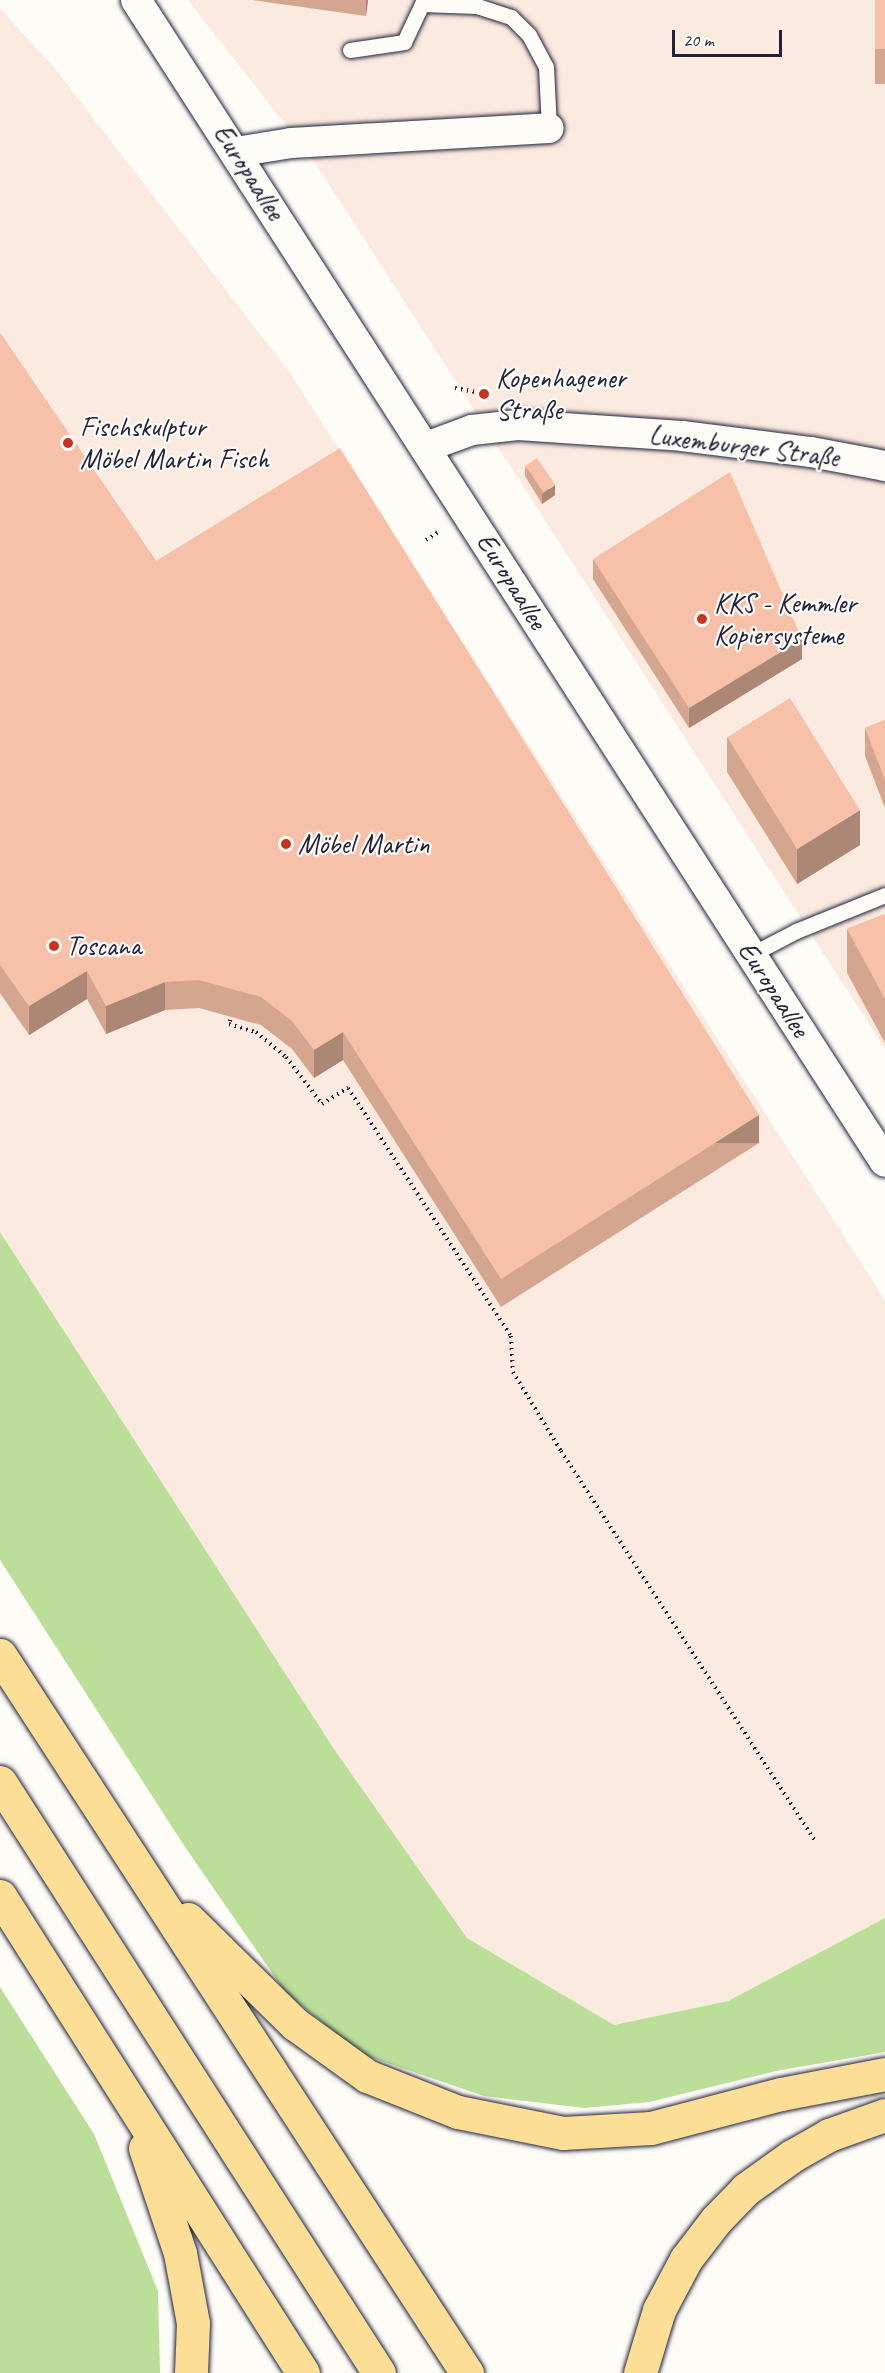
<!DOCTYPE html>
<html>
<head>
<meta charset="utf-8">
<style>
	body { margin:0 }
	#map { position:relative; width:885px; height:2373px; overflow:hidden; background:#fdfcf7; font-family:Caveat,sans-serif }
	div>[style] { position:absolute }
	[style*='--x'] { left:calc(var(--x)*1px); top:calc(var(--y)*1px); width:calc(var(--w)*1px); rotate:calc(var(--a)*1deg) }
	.built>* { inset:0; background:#fbeadf }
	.green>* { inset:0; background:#bbde98 }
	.path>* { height:4px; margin-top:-2px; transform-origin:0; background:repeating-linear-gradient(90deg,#22223b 0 1.5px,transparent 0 6px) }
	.roads { filter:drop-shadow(0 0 2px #22223b) drop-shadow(0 0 2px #22223b) }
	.service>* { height:15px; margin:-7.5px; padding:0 7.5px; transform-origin:7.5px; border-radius:7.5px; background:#fdfcf7 }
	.minor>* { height:30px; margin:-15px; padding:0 15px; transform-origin:15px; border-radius:15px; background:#fdfcf7 }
	.motorway>* { height:33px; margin:-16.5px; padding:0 16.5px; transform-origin:16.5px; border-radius:16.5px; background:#fcde96 }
	.wall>* { inset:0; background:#d4a690; transform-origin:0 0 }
	.shaded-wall>* { inset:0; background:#ac8776; transform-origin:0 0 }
	.building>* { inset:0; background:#f6c1a8; transform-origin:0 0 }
	.dots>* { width:16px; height:16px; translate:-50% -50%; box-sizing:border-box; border:3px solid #fdfcf7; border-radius:50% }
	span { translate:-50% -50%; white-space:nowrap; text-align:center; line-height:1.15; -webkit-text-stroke:4.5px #fdfcf7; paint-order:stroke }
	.street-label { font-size:28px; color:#22223b }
	.poi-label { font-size:28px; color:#22223b }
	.left { translate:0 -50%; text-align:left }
	.scale { position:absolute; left:672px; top:30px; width:110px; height:27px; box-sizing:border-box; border:3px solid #22223b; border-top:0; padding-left:8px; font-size:18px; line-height:21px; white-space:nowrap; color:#22223b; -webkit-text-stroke:4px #fdfcf7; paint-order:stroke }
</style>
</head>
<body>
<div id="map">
	<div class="built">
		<i style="clip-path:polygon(188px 0,885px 0,885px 1049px,316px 164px)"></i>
		<i style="clip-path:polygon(0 8px,56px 70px,290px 373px,885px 1300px,885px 1918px,728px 2001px,614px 2025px,467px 1938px,334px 1749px,0 1232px)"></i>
	</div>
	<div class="green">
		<i style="clip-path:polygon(0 1232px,334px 1749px,467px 1938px,614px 2025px,728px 2001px,885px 1918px,885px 2052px,776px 2071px,649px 2102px,584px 2108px,484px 2096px,364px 2055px,286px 1993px,185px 1847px,0 1560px)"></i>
		<i style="clip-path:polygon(0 1987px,94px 2134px,158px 2291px,160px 2373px,0 2373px)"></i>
	</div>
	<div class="path">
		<i style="--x:455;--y:388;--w:25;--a:11"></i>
		<i style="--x:426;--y:540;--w:15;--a:-32"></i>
		<i style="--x:232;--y:1014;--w:10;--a:107"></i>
		<i style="--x:229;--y:1024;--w:28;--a:17"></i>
		<i style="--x:256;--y:1032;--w:39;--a:40"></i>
		<i style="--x:286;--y:1057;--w:59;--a:52.5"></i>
		<i style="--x:322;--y:1104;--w:31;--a:-32"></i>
		<i style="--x:348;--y:1088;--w:297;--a:56.7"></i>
		<i style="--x:511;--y:1336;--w:36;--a:87"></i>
		<i style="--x:513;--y:1372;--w:92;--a:58.7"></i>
		<i style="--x:561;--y:1451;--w:465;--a:56.9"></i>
	</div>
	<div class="roads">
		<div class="service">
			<i style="--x:350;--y:50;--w:55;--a:-8.4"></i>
			<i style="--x:404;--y:42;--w:42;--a:-64.7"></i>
			<i style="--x:422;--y:4;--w:55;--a:2.1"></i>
			<i style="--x:477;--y:6;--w:36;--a:18"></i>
			<i style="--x:511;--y:17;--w:25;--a:45"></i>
			<i style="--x:529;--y:35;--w:36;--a:62"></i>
			<i style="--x:546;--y:67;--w:61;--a:87.2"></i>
			<i style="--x:752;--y:954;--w:50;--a:-27.6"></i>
			<i style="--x:796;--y:931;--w:96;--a:-22"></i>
		</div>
		<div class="minor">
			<i style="--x:136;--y:0;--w:1382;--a:57.2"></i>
			<i style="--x:236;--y:152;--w:56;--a:-9.3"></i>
			<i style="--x:291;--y:143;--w:258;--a:-3.3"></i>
			<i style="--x:426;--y:447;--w:49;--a:-20.3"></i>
			<i style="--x:472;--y:430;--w:46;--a:-6.2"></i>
			<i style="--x:518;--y:425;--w:164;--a:3.8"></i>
			<i style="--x:682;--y:436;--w:130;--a:7.1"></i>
			<i style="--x:811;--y:452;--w:75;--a:10.7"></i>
		</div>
		<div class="motorway">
			<i style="--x:0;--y:1655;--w:857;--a:56.96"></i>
			<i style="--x:0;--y:1782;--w:702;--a:57.33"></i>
			<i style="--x:0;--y:1896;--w:565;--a:57.58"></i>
			<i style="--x:188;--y:1919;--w:150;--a:44.5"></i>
			<i style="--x:295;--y:2024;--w:89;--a:35.8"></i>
			<i style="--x:367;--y:2076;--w:98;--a:21.6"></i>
			<i style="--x:458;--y:2112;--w:107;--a:11.3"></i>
			<i style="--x:563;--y:2133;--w:88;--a:-3.3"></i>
			<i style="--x:651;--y:2128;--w:134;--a:-14.7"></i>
			<i style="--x:781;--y:2094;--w:106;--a:-10.9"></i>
			<i style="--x:145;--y:2148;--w:111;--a:71.6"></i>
			<i style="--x:180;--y:2253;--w:71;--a:79.5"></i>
			<i style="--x:193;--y:2323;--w:50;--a:92.3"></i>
			<i style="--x:640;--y:2373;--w:66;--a:-73.2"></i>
			<i style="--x:659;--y:2310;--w:58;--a:-62.1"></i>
			<i style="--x:686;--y:2259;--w:49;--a:-52.4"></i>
			<i style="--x:716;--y:2220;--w:43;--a:-45.9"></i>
			<i style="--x:746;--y:2189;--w:57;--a:-35.7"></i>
			<i style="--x:792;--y:2156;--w:43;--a:-29.6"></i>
			<i style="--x:829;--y:2135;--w:59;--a:-19.7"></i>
		</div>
	</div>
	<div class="wall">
		<i style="clip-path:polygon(252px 0,368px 0,366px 16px)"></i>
		<i style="left:875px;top:0;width:10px;height:84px"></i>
		<i style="clip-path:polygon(0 333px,156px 561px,759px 1143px,501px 1307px,343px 1060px,314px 1078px,292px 1049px,261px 1025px,199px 1008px,165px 1010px,106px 1034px,87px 999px,29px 1035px,0 993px)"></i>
		<i style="clip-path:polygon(525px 466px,555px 495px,542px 504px,525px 476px)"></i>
		<i style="clip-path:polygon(593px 559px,802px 659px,689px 728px,593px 579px)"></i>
		<i style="clip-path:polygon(885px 720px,885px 808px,865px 756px,865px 728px)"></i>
		<i style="clip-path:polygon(727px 737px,860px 845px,797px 884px,727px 772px)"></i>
		<i style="clip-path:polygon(885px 914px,885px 1043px,847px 973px,847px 929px)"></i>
	</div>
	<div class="shaded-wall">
		<i style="clip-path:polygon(366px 0,368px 0,366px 16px)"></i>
		<i style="clip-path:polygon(555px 485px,555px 495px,542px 504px,542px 494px)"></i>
		<i style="clip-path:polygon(802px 639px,802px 659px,689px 728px,689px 708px)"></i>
		<i style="clip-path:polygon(860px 810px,860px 845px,797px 884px,797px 849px)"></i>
		<i style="clip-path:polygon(87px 971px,87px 999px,29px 1035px,29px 1006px)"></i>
		<i style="clip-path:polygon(165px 982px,165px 1010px,106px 1034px,106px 1006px)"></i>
		<i style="clip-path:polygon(343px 1032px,343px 1060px,314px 1078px,314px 1050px)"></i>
		<i style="left:759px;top:1115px;width:28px;height:306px;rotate:90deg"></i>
	</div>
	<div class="building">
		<i style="left:875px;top:0;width:10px;height:49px"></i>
		<i style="clip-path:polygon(0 333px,156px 561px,340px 448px,759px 1115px,501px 1279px,343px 1032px,314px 1050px,292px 1021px,261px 997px,199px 980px,165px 982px,106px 1006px,87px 971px,29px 1006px,0 965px)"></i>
		<i style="left:537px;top:458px;width:32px;height:14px;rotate:56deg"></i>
		<i style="clip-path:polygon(730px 472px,802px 639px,689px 708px,593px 559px)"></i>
		<i style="left:790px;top:698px;width:132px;height:74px;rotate:58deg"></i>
		<i style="clip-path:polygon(885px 720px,885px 780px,865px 728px)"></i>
		<i style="clip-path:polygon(885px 914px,885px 999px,847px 929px)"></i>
	</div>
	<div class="dots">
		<i style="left:484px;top:394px;background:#c8321e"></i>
		<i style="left:68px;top:443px;background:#c8321e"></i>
		<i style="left:702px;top:619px;background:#c8321e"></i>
		<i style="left:286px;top:844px;background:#c8321e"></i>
		<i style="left:54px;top:946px;background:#c8321e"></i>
	</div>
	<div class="street-label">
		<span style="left:249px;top:172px;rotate:57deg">Europaallee</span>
		<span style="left:744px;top:446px;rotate:7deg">Luxemburger Straße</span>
		<span style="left:512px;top:581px;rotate:58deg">Europaallee</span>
		<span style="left:774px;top:989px;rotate:57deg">Europaallee</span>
	</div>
	<div class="poi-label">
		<span class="left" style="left:496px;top:394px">Kopenhagener<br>Straße</span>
		<span class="left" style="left:80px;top:443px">Fischskulptur<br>Möbel Martin Fisch</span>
		<span class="left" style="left:714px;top:619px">KKS - Kemmler<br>Kopiersysteme</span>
		<span class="left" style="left:298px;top:844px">Möbel Martin</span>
		<span class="left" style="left:66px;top:946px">Toscana</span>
	</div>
	<div class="scale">20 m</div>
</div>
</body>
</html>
